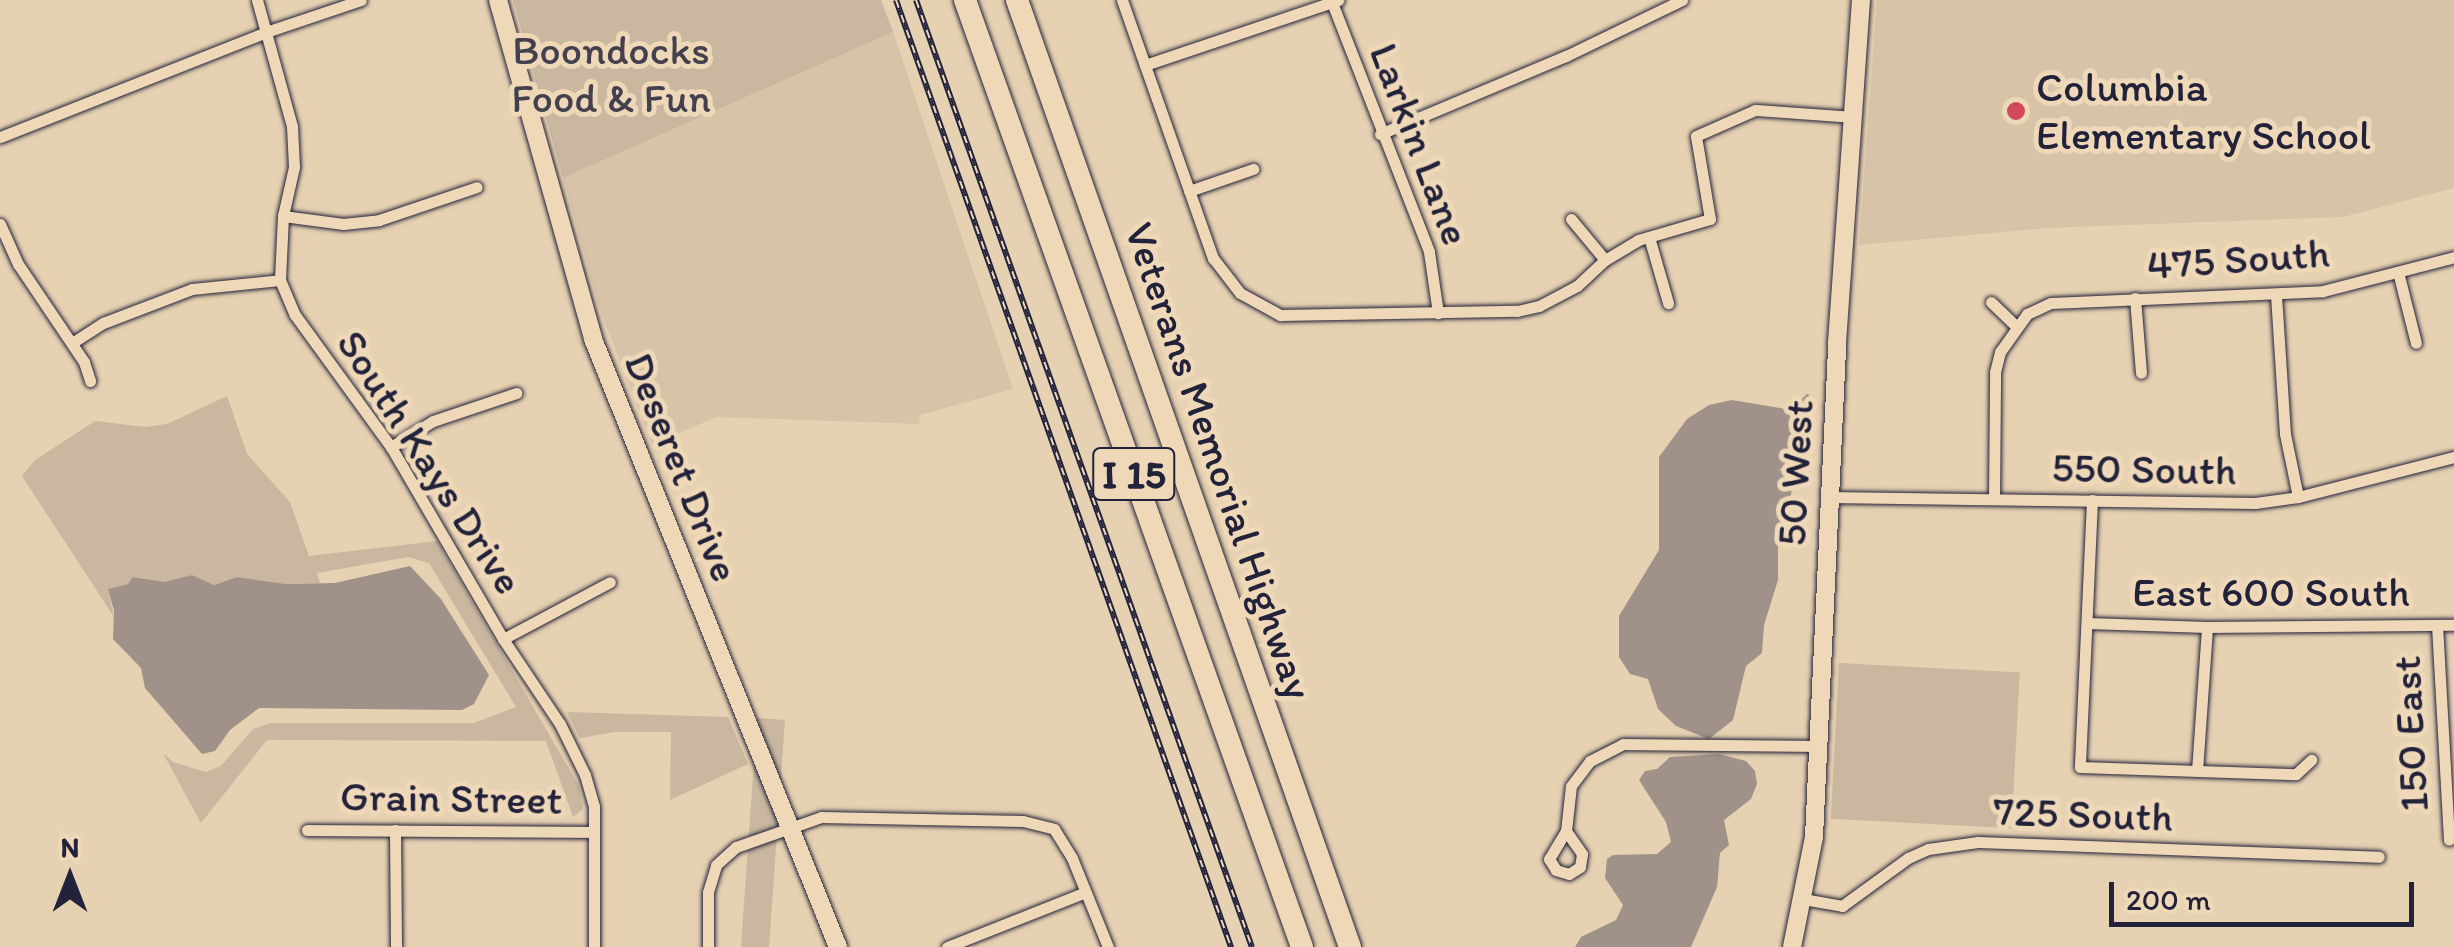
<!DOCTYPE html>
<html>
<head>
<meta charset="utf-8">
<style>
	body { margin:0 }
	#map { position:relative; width:2454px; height:947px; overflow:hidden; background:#e6d1b2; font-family:Itim,sans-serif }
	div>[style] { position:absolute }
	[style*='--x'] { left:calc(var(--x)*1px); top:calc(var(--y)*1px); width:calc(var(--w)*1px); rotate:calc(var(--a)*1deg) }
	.built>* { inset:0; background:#d6c3a8 }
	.green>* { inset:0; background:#c9b7a0; transform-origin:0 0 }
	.water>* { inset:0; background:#a09288 }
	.stream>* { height:2.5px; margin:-1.25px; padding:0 1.25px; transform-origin:1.25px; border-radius:1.25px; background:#a09288 }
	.roads { filter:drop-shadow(0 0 2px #22223b) drop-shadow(0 0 2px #22223b) }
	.street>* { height:11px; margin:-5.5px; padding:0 5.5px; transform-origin:5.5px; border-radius:5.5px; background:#eed8b7 }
	.secondary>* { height:18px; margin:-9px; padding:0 9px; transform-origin:9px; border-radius:9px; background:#eed8b7 }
	.highway>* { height:22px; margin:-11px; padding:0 11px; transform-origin:11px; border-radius:11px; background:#eed8b7 }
	.rail>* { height:6px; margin-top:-3px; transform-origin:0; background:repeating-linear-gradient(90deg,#eed8b7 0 8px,#22223b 0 16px); box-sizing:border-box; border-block:2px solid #22223b }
	.dots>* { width:28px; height:28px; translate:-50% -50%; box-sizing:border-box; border:5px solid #eed8b7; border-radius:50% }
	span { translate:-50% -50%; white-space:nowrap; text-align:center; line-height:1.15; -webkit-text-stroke:10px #eed8b7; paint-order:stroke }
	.shield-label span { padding:2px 8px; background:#eed8b7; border:2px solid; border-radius:8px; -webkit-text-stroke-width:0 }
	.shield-label { font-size:40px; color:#22223b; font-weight:700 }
	.park-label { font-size:42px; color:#43404f }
	.poi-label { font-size:42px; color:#22223b }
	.left { translate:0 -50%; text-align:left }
	.street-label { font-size:42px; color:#22223b }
	.north { position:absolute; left:20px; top:827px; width:100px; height:100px; -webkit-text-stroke:8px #eed8b7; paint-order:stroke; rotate:0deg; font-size:28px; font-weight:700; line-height:40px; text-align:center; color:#22223b }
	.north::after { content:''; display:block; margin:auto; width:35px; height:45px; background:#22223b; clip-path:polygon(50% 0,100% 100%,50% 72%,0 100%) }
	.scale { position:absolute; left:2109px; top:882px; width:305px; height:45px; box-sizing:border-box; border:5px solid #22223b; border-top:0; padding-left:12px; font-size:30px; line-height:35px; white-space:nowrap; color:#22223b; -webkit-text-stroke:8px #eed8b7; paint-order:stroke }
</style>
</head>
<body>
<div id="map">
	<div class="built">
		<i style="clip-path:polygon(1877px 0,2454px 0,2454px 188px,2343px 217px,2047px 228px,1859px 245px)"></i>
		<i style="clip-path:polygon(893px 32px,1013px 389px,920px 415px,919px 424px,717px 417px,652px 444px,599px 307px,563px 178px)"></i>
	</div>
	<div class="green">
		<i style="clip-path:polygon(513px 0,881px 0,893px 32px,563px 178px)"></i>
		<i style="clip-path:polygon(227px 396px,247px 454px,290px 502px,309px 556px,437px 541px,579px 786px,583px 809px,573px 817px,546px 741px,267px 740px,201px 823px,163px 753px,173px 762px,206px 772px,221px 766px,253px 729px,270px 723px,474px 723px,516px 707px,429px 563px,408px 557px,317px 573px,320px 583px,286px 584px,237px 577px,214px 585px,192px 575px,164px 582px,134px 577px,128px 584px,108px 589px,114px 617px,22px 476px,35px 460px,95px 421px,145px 427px,167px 424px)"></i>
		<i style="left:1839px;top:663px;width:181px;height:156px;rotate:3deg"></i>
		<i style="clip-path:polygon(567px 712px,728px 717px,748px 764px,670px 800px,671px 732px,615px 732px,580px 738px)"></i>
		<i style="left:757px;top:718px;width:28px;height:247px;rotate:4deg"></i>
	</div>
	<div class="water">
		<i style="clip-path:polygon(1732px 400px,1792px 410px,1795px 449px,1790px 507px,1778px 534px,1778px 580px,1764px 625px,1762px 653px,1746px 666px,1733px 720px,1709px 739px,1676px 726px,1658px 709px,1648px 679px,1630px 674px,1619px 657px,1619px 616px,1659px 550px,1659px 457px,1687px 419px,1709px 405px)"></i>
		<i style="clip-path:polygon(410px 566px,441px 599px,489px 675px,474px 704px,462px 710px,259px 708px,230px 730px,215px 751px,202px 754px,145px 688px,141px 668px,113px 639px,114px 611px,108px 589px,128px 584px,133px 577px,164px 582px,192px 575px,214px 585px,237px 577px,286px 584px,335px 583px)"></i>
		<i style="clip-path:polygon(1719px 754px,1746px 761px,1755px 771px,1757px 784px,1751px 799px,1724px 820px,1729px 845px,1720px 853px,1717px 887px,1691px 947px,1575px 947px,1581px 937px,1616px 920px,1623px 905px,1605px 878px,1607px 859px,1613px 855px,1657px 854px,1671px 842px,1666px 822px,1639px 780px,1645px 771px,1657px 769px,1670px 757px)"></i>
	</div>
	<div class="stream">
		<i style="--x:1792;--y:410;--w:21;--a:-45"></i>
	</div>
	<div class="roads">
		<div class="street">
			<i style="--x:257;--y:0;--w:131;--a:74.5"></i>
			<i style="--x:292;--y:126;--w:41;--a:87.2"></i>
			<i style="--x:294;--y:167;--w:50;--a:102.7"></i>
			<i style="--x:283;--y:216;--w:64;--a:92.7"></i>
			<i style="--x:280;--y:280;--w:38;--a:67"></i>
			<i style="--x:295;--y:315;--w:163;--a:54"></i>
			<i style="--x:391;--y:447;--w:222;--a:59.7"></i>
			<i style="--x:503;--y:639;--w:102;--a:56.2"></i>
			<i style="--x:560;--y:724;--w:57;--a:63.9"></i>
			<i style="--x:585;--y:775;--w:32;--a:74"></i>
			<i style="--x:594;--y:806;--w:141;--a:90"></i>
			<i style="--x:1122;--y:0;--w:274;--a:70.6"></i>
			<i style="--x:1213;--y:258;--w:44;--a:52.4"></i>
			<i style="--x:1240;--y:293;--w:46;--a:28.8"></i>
			<i style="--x:1280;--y:315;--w:237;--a:-1"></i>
			<i style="--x:1517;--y:311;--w:23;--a:-13"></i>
			<i style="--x:1539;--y:306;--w:43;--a:-27.8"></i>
			<i style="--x:1577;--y:286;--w:38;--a:-43"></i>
			<i style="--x:1605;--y:260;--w:39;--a:-31"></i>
			<i style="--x:1638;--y:240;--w:75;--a:-16.3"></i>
			<i style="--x:1710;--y:219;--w:84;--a:-99.6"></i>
			<i style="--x:1696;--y:136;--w:64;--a:-23.8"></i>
			<i style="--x:1755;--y:110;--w:97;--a:4.1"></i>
			<i style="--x:1331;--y:0;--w:270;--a:68.7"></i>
			<i style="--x:1429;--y:252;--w:62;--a:81.6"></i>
			<i style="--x:1145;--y:65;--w:204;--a:-18.6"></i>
			<i style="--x:1380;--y:134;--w:202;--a:-22.8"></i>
			<i style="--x:1566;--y:56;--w:129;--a:-25.8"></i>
			<i style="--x:0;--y:137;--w:286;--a:-21.5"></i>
			<i style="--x:266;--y:32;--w:100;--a:-18.6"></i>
			<i style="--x:1189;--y:191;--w:68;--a:-19"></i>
			<i style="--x:283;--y:216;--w:61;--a:7.6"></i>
			<i style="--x:343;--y:224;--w:36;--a:-6"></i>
			<i style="--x:379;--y:220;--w:103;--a:-18.6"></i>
			<i style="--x:1571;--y:219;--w:53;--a:50.3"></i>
			<i style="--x:0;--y:224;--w:44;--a:65.8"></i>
			<i style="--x:18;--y:264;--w:118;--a:56"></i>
			<i style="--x:84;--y:362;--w:20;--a:72"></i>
			<i style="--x:1649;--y:237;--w:69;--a:73.9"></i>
			<i style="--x:2398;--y:272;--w:73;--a:75.8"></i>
			<i style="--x:2276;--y:295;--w:139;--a:86.3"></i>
			<i style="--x:2285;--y:434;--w:64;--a:78.3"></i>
			<i style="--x:2135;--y:298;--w:75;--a:85.4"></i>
			<i style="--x:1991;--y:302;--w:33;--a:44"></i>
			<i style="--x:72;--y:343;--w:37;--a:-33"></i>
			<i style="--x:103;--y:323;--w:95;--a:-20.9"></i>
			<i style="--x:192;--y:289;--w:88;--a:-5.8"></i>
			<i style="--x:391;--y:447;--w:49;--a:-31.8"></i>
			<i style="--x:433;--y:421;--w:88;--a:-18.6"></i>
			<i style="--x:1828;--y:497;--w:427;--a:0.8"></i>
			<i style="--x:2255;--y:503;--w:43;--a:-7.9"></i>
			<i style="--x:2298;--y:497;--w:161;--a:-14.4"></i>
			<i style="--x:1994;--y:499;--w:127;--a:-89.5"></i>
			<i style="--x:1995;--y:372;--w:21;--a:-76"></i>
			<i style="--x:2000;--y:352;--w:47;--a:-54.6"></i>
			<i style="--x:2027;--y:314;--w:26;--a:-25"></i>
			<i style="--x:2051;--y:303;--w:272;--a:-2.5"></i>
			<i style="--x:2323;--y:291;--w:135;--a:-14.5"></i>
			<i style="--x:2092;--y:500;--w:267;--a:92.6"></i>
			<i style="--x:2080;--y:767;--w:216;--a:1.9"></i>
			<i style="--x:2296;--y:774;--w:21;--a:-43"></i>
			<i style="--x:2087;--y:623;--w:120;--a:1.9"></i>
			<i style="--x:2207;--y:627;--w:247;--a:-0.5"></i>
			<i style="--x:2437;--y:625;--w:215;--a:86.8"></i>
			<i style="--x:503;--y:639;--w:121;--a:-28"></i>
			<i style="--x:2197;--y:771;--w:144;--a:-86"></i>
			<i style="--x:307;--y:830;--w:287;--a:0.4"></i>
			<i style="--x:395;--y:830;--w:117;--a:89.5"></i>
			<i style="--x:1566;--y:831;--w:28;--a:55"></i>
			<i style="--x:1582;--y:854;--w:13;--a:99"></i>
			<i style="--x:1580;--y:867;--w:13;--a:148"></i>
			<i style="--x:1569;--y:874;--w:14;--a:-163"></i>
			<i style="--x:1556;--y:870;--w:13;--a:-122"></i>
			<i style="--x:1549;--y:859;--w:33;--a:-59"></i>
			<i style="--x:1566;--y:831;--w:45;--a:-83.7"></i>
			<i style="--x:1571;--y:786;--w:31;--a:-53"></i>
			<i style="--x:1590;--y:761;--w:37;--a:-27"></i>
			<i style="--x:1623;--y:744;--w:195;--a:0.6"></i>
			<i style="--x:1803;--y:899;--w:40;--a:10"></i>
			<i style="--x:1842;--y:906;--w:82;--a:-36"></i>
			<i style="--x:1908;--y:858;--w:22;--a:-24"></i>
			<i style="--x:1928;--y:849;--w:50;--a:-8"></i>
			<i style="--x:1978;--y:842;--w:401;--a:2.1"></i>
			<i style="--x:708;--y:947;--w:55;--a:-90"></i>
			<i style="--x:708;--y:892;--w:28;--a:-73"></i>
			<i style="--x:716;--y:865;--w:27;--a:-42"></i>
			<i style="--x:736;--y:847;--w:90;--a:-19.4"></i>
			<i style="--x:821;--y:817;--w:202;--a:1.1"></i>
			<i style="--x:1023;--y:821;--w:32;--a:14"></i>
			<i style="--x:1054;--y:829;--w:34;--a:58"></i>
			<i style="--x:1072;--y:858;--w:96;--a:68"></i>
			<i style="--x:947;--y:947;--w:149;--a:-21.6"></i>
		</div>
		<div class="secondary">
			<i style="--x:498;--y:0;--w:352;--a:74.3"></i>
			<i style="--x:593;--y:339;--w:656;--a:68.05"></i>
			<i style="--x:1792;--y:947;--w:112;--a:-78.7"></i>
			<i style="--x:1814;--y:837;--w:495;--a:-87.3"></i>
			<i style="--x:1837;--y:343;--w:344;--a:-86"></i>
		</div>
		<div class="highway">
			<i style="--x:965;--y:0;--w:1005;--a:70.41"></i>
			<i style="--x:1017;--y:0;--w:1004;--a:70.63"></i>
		</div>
	</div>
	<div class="rail">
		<i style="--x:896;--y:0;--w:1005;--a:70.52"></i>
		<i style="--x:916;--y:0;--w:1005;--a:70.47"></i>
	</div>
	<div class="dots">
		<i style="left:2016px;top:111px;background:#d1495b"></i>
	</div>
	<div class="shield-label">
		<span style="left:1134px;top:474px">I 15</span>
	</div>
	<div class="park-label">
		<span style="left:611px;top:74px">Boondocks<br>Food &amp; Fun</span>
	</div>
	<div class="poi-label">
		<span class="left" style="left:2036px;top:111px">Columbia<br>Elementary School</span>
	</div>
	<div class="street-label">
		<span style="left:1420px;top:144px;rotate:69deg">Larkin Lane</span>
		<span style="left:2238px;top:259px;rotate:-4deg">475 South</span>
		<span style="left:1219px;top:461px;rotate:71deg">Veterans Memorial Highway</span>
		<span style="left:430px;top:462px;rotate:57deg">South Kays Drive</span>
		<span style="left:682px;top:467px;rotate:68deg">Deseret Drive</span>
		<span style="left:2144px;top:469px;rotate:1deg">550 South</span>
		<span style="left:1795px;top:473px;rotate:-87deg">50 West</span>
		<span style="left:2271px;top:592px">East 600 South</span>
		<span style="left:2410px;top:734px;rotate:-93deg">150 East</span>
		<span style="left:451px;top:798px;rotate:1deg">Grain Street</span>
		<span style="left:2083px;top:814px;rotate:2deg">725 South</span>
	</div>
	<div class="north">N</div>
	<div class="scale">200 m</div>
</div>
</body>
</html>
